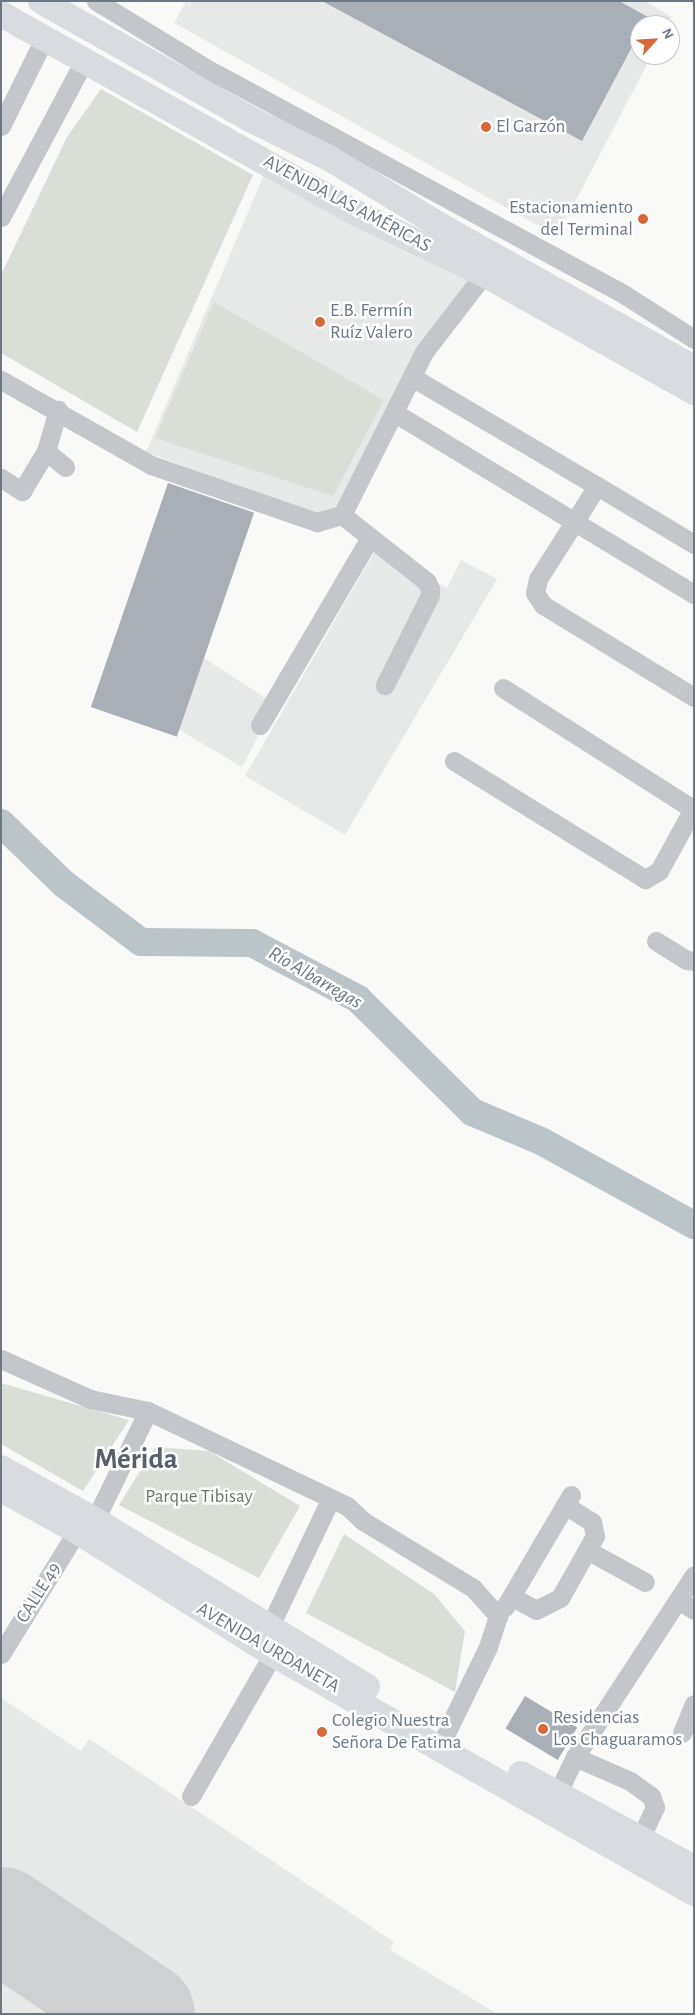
<!DOCTYPE html>
<html>
<head>
<meta charset="utf-8">
<style>
	body { margin:0 }
	#map { position:relative; width:695px; height:2015px; overflow:hidden; background:#f9f9f7; font-family:"Alegreya Sans",sans-serif }
	div>[style] { position:absolute }
	[style*='--x'] { left:calc(var(--x)*1px); top:calc(var(--y)*1px); width:calc(var(--w)*1px); rotate:calc(var(--a)*1deg) }
	.built>* { inset:0; background:#e7e8e8 }
	.green>* { inset:0; background:#d9ded7 }
	.river>* { height:28px; margin:-14px; padding:0 14px; transform-origin:14px; border-radius:14px; background:#bbc4c9 }
	.runway>* { height:105px; margin:-52.5px; padding:0 52.5px; transform-origin:52.5px; border-radius:52.5px; background:#ced0d2 }
	.building>* { inset:0; background:#a9afb6; transform-origin:0 0 }
	.street>* { height:19px; margin:-9.5px; padding:0 9.5px; transform-origin:9.5px; border-radius:9.5px; background:#c3c6ca }
	.secondary>* { height:26px; margin:-13px; padding:0 13px; transform-origin:13px; border-radius:13px; background:#d8dbdf }
	.dots>* { width:14px; height:14px; translate:-50% -50%; box-sizing:border-box; border:2px solid #fff; border-radius:50% }
	span { translate:-50% -50%; white-space:nowrap; text-align:center; line-height:1.15; -webkit-text-stroke:5px #fff; paint-order:stroke }
	.poi-label { font-size:19px; color:#6b7886 }
	.left { translate:0 -50%; text-align:left }
	.right { translate:-100% -50%; text-align:right }
	.street-label { font-size:19px; color:#6b7886 }
	.park-label { font-size:19px; color:#677865 }
	.water-label { font-size:20px; color:#677780; font-style:italic }
	.town-label { font-size:29px; color:#58616b; font-weight:700 }
	.frame { position:absolute; inset:0; border:2px solid #6b7886; pointer-events:none }
	.north { position:absolute; left:630px; top:15px; width:50px; height:50px; box-sizing:border-box; background:#fff; border:1px solid #c4c9cf; border-radius:50%; rotate:64deg; font-size:14px; font-weight:700; line-height:20px; text-align:center; color:#6b7886 }
	.north::after { content:''; display:block; margin:auto; width:18px; height:22px; background:#d6693a; clip-path:polygon(50% 0,100% 100%,50% 72%,0 100%) }
</style>
</head>
<body>
<div id="map">
	<div class="built">
		<i style="clip-path:polygon(186px 1px,645px 1px,672px 17px,667px 25px,640px 25px,640px 55px,652px 55px,557px 236px,174px 23px)"></i>
		<i style="clip-path:polygon(266px 170px,476px 275px,337px 509px,317px 516px,146px 452px)"></i>
		<i style="clip-path:polygon(376px 549px,447px 588px,461px 560px,497px 579px,345px 835px,245px 776px)"></i>
		<i style="clip-path:polygon(196px 653px,275px 704px,242px 767px,163px 720px)"></i>
		<i style="clip-path:polygon(1px 1698px,81px 1751px,89px 1739px,394px 1942px,390px 1950px,498px 2014px,1px 2014px)"></i>
	</div>
	<div class="green">
		<i style="clip-path:polygon(101px 89px,253px 175px,137px 432px,1px 353px,1px 275px,67px 137px)"></i>
		<i style="clip-path:polygon(214px 302px,384px 400px,333px 496px,155px 438px)"></i>
		<i style="clip-path:polygon(1px 1383px,129px 1420px,83px 1491px,1px 1444px)"></i>
		<i style="clip-path:polygon(155px 1447px,209px 1451px,300px 1506px,259px 1578px,119px 1505px)"></i>
		<i style="clip-path:polygon(344px 1534px,434px 1594px,465px 1631px,455px 1692px,306px 1613px)"></i>
	</div>
	<div class="river">
		<i style="--x:1;--y:823;--w:88;--a:44.1"></i>
		<i style="--x:64;--y:884;--w:96;--a:37"></i>
		<i style="--x:141;--y:942;--w:111;--a:0.5"></i>
		<i style="--x:252;--y:943;--w:120;--a:27.8"></i>
		<i style="--x:358;--y:999;--w:161;--a:44.7"></i>
		<i style="--x:472;--y:1112;--w:75;--a:22.8"></i>
		<i style="--x:541;--y:1141;--w:175;--a:28.8"></i>
	</div>
	<div class="runway">
		<i style="--x:1;--y:1919;--w:170;--a:34"></i>
	</div>
	<div class="building">
		<i style="clip-path:polygon(322px 1px,619px 1px,648px 17px,644px 25px,640px 25px,640px 32px,582px 141px)"></i>
		<i style="left:168px;top:483px;width:91px;height:237px;rotate:19deg"></i>
		<i style="left:525px;top:1696px;width:61px;height:38px;rotate:31deg"></i>
	</div>
	<div class="street">
		<i style="--x:96;--y:1;--w:150;--a:31.4"></i>
		<i style="--x:215;--y:73;--w:466;--a:28.4"></i>
		<i style="--x:625;--y:295;--w:82;--a:32.5"></i>
		<i style="--x:1;--y:126;--w:99;--a:-63.7"></i>
		<i style="--x:1;--y:217;--w:179;--a:-62"></i>
		<i style="--x:412;--y:377;--w:215;--a:30.5"></i>
		<i style="--x:1;--y:380;--w:172;--a:29.5"></i>
		<i style="--x:151;--y:465;--w:176;--a:19"></i>
		<i style="--x:317;--y:522;--w:26;--a:-16"></i>
		<i style="--x:342;--y:515;--w:182;--a:-63.3"></i>
		<i style="--x:424;--y:352;--w:98;--a:-52.4"></i>
		<i style="--x:395;--y:413;--w:350;--a:31.2"></i>
		<i style="--x:46;--y:451;--w:25;--a:40"></i>
		<i style="--x:1;--y:478;--w:25;--a:32"></i>
		<i style="--x:22;--y:491;--w:47;--a:-59"></i>
		<i style="--x:46;--y:451;--w:43;--a:-73.7"></i>
		<i style="--x:342;--y:515;--w:108;--a:38.2"></i>
		<i style="--x:427;--y:582;--w:8;--a:67"></i>
		<i style="--x:430;--y:589;--w:6;--a:90"></i>
		<i style="--x:430;--y:595;--w:101;--a:116.6"></i>
		<i style="--x:694;--y:544;--w:113;--a:-149.1"></i>
		<i style="--x:597;--y:486;--w:110;--a:122.4"></i>
		<i style="--x:538;--y:579;--w:14;--a:102"></i>
		<i style="--x:535;--y:593;--w:14;--a:56"></i>
		<i style="--x:543;--y:605;--w:177;--a:31.4"></i>
		<i style="--x:503;--y:688;--w:225;--a:32.5"></i>
		<i style="--x:260;--y:725;--w:216;--a:-59.6"></i>
		<i style="--x:454;--y:761;--w:225;--a:31.7"></i>
		<i style="--x:645;--y:879;--w:16;--a:-30"></i>
		<i style="--x:659;--y:871;--w:73;--a:-61.3"></i>
		<i style="--x:656;--y:941;--w:36;--a:32"></i>
		<i style="--x:687;--y:960;--w:7;--a:8"></i>
		<i style="--x:1;--y:1359;--w:98;--a:24.2"></i>
		<i style="--x:90;--y:1399;--w:59;--a:11.7"></i>
		<i style="--x:148;--y:1411;--w:221;--a:25.5"></i>
		<i style="--x:347;--y:1506;--w:22;--a:43"></i>
		<i style="--x:363;--y:1521;--w:129;--a:31.3"></i>
		<i style="--x:473;--y:1588;--w:38;--a:48"></i>
		<i style="--x:498;--y:1616;--w:33;--a:108"></i>
		<i style="--x:488;--y:1647;--w:96;--a:116"></i>
		<i style="--x:95;--y:1520;--w:121;--a:-64.1"></i>
		<i style="--x:587;--y:1550;--w:66;--a:28.9"></i>
		<i style="--x:512;--y:1597;--w:27;--a:28"></i>
		<i style="--x:536;--y:1610;--w:27;--a:-27"></i>
		<i style="--x:560;--y:1598;--w:71;--a:-60.6"></i>
		<i style="--x:595;--y:1536;--w:14;--a:-102"></i>
		<i style="--x:592;--y:1522;--w:32;--a:-148"></i>
		<i style="--x:678;--y:1600;--w:19;--a:32"></i>
		<i style="--x:505;--y:1607;--w:130;--a:-59.5"></i>
		<i style="--x:269;--y:1628;--w:142;--a:-64.5"></i>
		<i style="--x:1;--y:1654;--w:145;--a:-58.3"></i>
		<i style="--x:682;--y:1733;--w:31;--a:-68"></i>
		<i style="--x:575;--y:1757;--w:60;--a:23.6"></i>
		<i style="--x:630;--y:1781;--w:26;--a:36"></i>
		<i style="--x:651;--y:1796;--w:12;--a:70"></i>
		<i style="--x:655;--y:1807;--w:35;--a:115"></i>
		<i style="--x:557;--y:1794;--w:41;--a:-64.1"></i>
		<i style="--x:575;--y:1757;--w:217;--a:-56.8"></i>
		<i style="--x:191;--y:1796;--w:164;--a:-60"></i>
	</div>
	<div class="secondary">
		<i style="--x:41;--y:1;--w:240;--a:29.4"></i>
		<i style="--x:250;--y:119;--w:88;--a:26.3"></i>
		<i style="--x:329;--y:158;--w:139;--a:31.2"></i>
		<i style="--x:448;--y:230;--w:282;--a:29.3"></i>
		<i style="--x:1;--y:14;--w:407;--a:29.3"></i>
		<i style="--x:356;--y:213;--w:142;--a:25.5"></i>
		<i style="--x:484;--y:274;--w:241;--a:29.3"></i>
		<i style="--x:1;--y:1468;--w:107;--a:29"></i>
		<i style="--x:95;--y:1520;--w:319;--a:31.5"></i>
		<i style="--x:1;--y:1489;--w:87;--a:28.9"></i>
		<i style="--x:77;--y:1531;--w:231;--a:32.1"></i>
		<i style="--x:273;--y:1654;--w:484;--a:29.6"></i>
		<i style="--x:521;--y:1774;--w:197;--a:28.5"></i>
	</div>
	<div class="dots">
		<i style="left:486px;top:127px;background:#d6693a"></i>
		<i style="left:643px;top:219px;background:#d6693a"></i>
		<i style="left:320px;top:322px;background:#d6693a"></i>
		<i style="left:543px;top:1729px;background:#d6693a"></i>
		<i style="left:322px;top:1732px;background:#d6693a"></i>
	</div>
	<div class="poi-label">
		<span class="left" style="left:496px;top:127px">El Garzón</span>
		<span class="right" style="left:633px;top:219px">Estacionamiento<br>del Terminal</span>
		<span class="left" style="left:330px;top:322px">E.B. Fermín<br>Ruíz Valero</span>
		<span class="left" style="left:553px;top:1729px">Residencias<br>Los Chaguaramos</span>
		<span class="left" style="left:332px;top:1732px">Colegio Nuestra<br>Señora De Fatima</span>
	</div>
	<div class="street-label">
		<span style="left:347px;top:204px;rotate:28deg">AVENIDA LAS AMÉRICAS</span>
		<span style="left:39px;top:1593px;rotate:-58deg">CALLE 49</span>
		<span style="left:268px;top:1648px;rotate:30deg">AVENIDA URDANETA</span>
	</div>
	<div class="park-label">
		<span style="left:199px;top:1497px">Parque Tibisay</span>
	</div>
	<div class="water-label">
		<span style="left:315px;top:978px;rotate:30deg">Río Albarregas</span>
	</div>
	<div class="town-label">
		<span style="left:136px;top:1460px">Mérida</span>
	</div>
	<div class="frame"></div>
	<div class="north">N</div>
</div>
</body>
</html>
